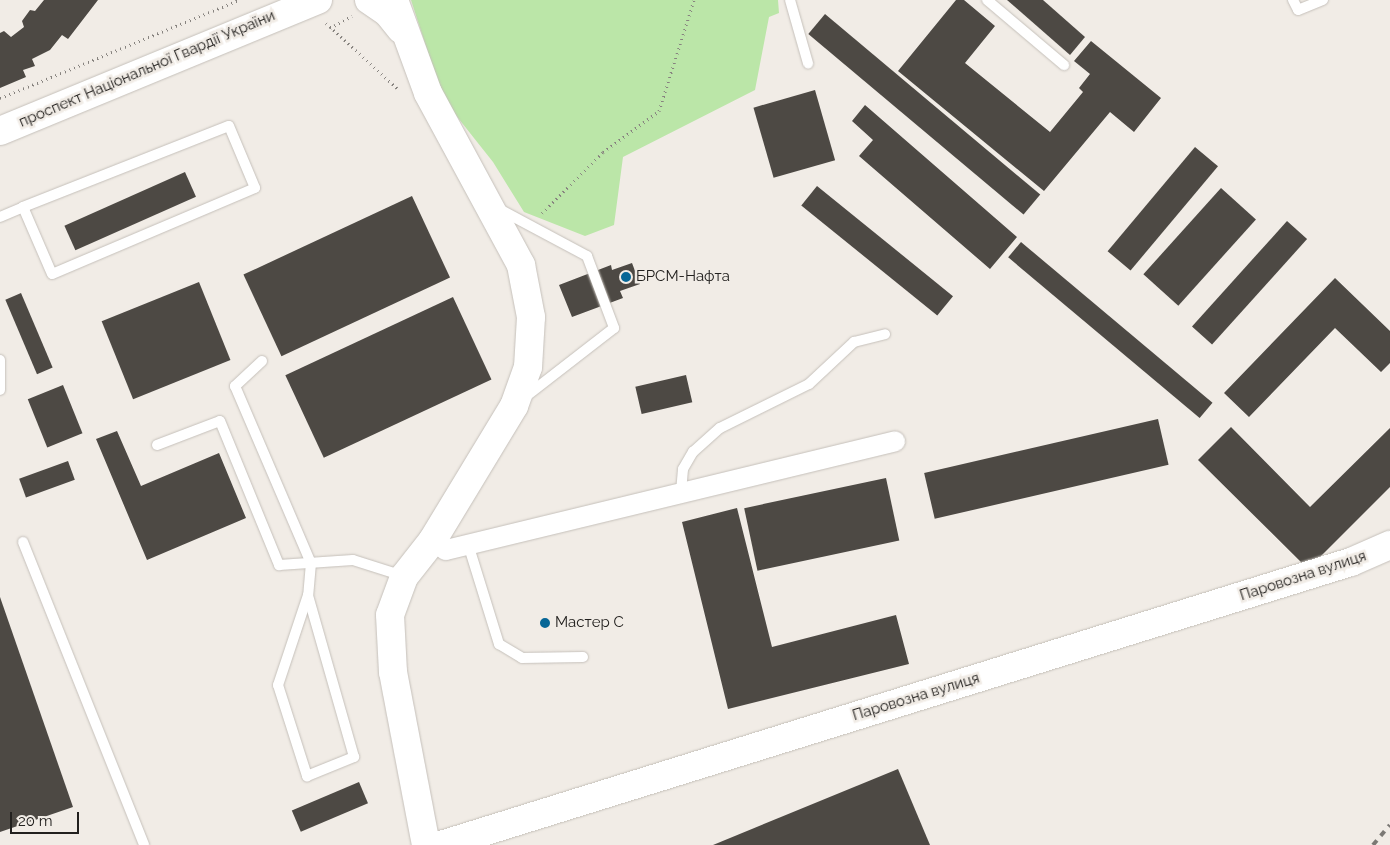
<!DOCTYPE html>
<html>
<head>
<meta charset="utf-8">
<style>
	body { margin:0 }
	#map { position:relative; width:1390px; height:845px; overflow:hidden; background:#f1ece6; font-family:Raleway,sans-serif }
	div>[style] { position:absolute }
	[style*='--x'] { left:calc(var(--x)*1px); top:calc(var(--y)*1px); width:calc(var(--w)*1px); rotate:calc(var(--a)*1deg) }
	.green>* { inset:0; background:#bbe6a8 }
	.building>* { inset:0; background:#4d4944; transform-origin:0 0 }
	.path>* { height:3px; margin-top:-1.5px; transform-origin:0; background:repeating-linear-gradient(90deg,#87837f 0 1px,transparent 0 5px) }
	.roads { filter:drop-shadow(0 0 1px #c5c0ba) drop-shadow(0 0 1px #c5c0ba) }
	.lane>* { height:10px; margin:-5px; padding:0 5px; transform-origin:5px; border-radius:5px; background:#fff }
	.street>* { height:20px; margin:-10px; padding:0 10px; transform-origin:10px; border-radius:10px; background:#fff }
	.secondary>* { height:28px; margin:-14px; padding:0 14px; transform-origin:14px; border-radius:14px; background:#fff }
	.rail>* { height:4px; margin-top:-2px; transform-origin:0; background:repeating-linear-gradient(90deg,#7b7874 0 6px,transparent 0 12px) }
	.dots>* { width:14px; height:14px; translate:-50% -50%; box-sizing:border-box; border:2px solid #f1ece6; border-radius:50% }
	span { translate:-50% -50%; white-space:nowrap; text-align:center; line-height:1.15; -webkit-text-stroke:5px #f1ece6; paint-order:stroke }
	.street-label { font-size:15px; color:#22201e }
	.poi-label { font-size:15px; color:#22201e }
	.left { translate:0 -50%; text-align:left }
	.scale { position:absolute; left:10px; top:812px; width:69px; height:22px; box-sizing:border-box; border:2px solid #22201e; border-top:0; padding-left:6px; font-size:15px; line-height:18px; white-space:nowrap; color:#22201e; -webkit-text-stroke:4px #f1ece6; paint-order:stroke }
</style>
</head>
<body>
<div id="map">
	<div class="green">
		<i style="clip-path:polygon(411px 0,778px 0,779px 13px,769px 17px,755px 90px,623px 157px,614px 225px,585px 236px,524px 212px,493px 162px,443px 99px)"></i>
	</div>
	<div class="building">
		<i style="clip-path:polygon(44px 0,98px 0,68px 39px,62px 35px,50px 50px,32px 59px,35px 66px,23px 70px,26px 77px,0 88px,0 33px,4px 31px,11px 37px,24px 27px,22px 21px,30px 10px,35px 11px)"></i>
		<i style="clip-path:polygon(956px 0,964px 0,995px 26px,965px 63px,1050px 132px,1083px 92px,1079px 88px,1090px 74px,1074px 61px,1091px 41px,1161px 98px,1134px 132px,1110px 112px,1044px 191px,898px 71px)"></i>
		<i style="clip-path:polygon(1007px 0,1043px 0,1085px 37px,1070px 55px)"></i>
		<i style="left:825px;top:14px;width:281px;height:26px;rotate:40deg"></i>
		<i style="left:815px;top:90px;width:73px;height:64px;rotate:74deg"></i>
		<i style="clip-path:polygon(865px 105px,1017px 237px,990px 269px,859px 156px,873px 140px,852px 121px)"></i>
		<i style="left:1195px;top:147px;width:30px;height:136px;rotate:40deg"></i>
		<i style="left:185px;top:172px;width:27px;height:132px;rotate:66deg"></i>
		<i style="left:817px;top:186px;width:175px;height:25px;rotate:39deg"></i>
		<i style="left:1221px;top:188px;width:47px;height:116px;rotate:42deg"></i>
		<i style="left:412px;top:196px;width:90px;height:186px;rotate:65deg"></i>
		<i style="left:1287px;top:221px;width:27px;height:142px;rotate:42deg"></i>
		<i style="left:1021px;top:242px;width:250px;height:20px;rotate:40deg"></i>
		<i style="clip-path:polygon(632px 263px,640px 284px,620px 291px,623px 298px,572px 317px,559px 285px,611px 265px,612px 270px)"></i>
		<i style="clip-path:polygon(1335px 278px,1390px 331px,1390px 363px,1381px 372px,1335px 328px,1249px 417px,1224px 393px)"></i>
		<i style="left:199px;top:282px;width:84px;height:105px;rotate:68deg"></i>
		<i style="left:21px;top:293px;width:81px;height:17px;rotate:67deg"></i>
		<i style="left:453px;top:297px;width:91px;height:185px;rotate:65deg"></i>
		<i style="left:686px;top:375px;width:28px;height:52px;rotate:77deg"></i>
		<i style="left:63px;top:385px;width:52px;height:38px;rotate:68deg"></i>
		<i style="left:1158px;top:419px;width:47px;height:240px;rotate:77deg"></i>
		<i style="clip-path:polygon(1231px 427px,1310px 507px,1390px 428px,1390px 487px,1308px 569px,1198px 460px)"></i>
		<i style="clip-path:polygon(117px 431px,141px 486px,219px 453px,246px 518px,147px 560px,96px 439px)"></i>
		<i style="left:68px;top:461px;width:20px;height:52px;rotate:70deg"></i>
		<i style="left:886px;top:478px;width:64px;height:145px;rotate:78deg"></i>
		<i style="clip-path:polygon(737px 508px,772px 647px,896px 615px,909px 664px,728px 709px,682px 522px)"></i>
		<i style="clip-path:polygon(0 597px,73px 807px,0 832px)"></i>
		<i style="clip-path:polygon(898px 769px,930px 845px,713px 845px)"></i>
		<i style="left:359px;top:782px;width:23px;height:73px;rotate:67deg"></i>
	</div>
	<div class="path">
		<i style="--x:326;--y:23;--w:99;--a:42.5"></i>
		<i style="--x:330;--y:28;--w:25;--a:-29"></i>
		<i style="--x:0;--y:98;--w:258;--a:-22.3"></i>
		<i style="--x:542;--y:213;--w:86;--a:-45"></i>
		<i style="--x:603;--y:152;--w:69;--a:-36.2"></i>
		<i style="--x:659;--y:111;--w:116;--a:-72.5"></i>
	</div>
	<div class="roads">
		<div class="lane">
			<i style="--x:790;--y:0;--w:66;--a:74.1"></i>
			<i style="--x:987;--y:0;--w:101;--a:40.2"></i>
			<i style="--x:1293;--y:0;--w:11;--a:63"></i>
			<i style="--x:1298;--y:10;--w:27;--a:-22"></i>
			<i style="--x:499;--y:209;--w:100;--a:28.1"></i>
			<i style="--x:587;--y:256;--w:77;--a:69.4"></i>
			<i style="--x:614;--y:328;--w:113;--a:142.2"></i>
			<i style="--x:0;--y:217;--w:25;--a:-23"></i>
			<i style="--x:23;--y:207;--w:221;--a:-21.5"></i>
			<i style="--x:229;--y:126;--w:67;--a:67.2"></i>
			<i style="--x:255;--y:188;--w:220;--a:157"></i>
			<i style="--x:52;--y:274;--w:73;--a:-113.4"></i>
			<i style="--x:0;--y:360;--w:30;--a:90"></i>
			<i style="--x:262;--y:361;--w:37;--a:137"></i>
			<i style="--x:235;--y:386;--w:193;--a:66.8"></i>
			<i style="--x:311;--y:563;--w:32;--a:95"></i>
			<i style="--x:308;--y:595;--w:95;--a:108.4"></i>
			<i style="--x:278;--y:685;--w:96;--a:72.3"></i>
			<i style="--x:307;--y:776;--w:51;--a:-22"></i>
			<i style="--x:354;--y:757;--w:168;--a:-105.9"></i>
			<i style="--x:157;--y:445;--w:67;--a:-20.9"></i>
			<i style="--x:220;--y:421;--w:156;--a:67.7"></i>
			<i style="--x:279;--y:565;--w:74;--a:-3.9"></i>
			<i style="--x:353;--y:560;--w:52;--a:17.7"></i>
			<i style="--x:681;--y:492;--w:23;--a:-85"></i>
			<i style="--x:683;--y:469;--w:20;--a:-60"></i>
			<i style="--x:693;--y:452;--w:36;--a:-42"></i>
			<i style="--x:720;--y:428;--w:99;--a:-26.3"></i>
			<i style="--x:809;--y:384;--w:62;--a:-43"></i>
			<i style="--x:854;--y:342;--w:32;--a:-14"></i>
			<i style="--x:23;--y:542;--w:326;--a:68.2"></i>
			<i style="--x:468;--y:544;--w:105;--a:72.8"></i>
			<i style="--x:499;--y:644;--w:27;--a:31"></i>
			<i style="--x:522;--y:658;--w:61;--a:-0.9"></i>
		</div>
		<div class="street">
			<i style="--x:433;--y:540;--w:16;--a:38"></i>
			<i style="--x:446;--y:550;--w:462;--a:-13.6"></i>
		</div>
		<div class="secondary">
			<i style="--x:369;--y:0;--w:22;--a:34"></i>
			<i style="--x:387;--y:12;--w:22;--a:51"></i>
			<i style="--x:394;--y:0;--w:99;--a:69.9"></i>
			<i style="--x:428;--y:93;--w:196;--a:61.6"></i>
			<i style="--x:521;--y:265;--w:53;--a:79.1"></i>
			<i style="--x:531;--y:317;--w:50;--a:93.4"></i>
			<i style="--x:528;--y:367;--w:41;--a:109.7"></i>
			<i style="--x:514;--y:406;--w:157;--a:121.2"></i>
			<i style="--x:433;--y:540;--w:47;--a:128.1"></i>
			<i style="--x:404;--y:577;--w:40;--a:110.2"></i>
			<i style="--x:390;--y:615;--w:57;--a:87"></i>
			<i style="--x:393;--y:672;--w:176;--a:79.2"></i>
			<i style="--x:0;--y:131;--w:344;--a:-22.4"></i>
			<i style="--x:441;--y:845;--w:953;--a:-17.28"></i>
			<i style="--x:1351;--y:562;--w:43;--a:-23.6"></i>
		</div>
	</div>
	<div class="rail">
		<i style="--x:1373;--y:845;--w:26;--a:-50"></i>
	</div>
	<div class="dots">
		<i style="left:626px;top:277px;background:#076696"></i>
		<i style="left:545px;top:623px;background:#076696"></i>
	</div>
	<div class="street-label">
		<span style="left:147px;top:69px;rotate:-23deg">проспект Національної Гвардії України</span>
		<span style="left:1303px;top:576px;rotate:-18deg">Паровозна вулиця</span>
		<span style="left:916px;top:697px;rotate:-17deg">Паровозна вулиця</span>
	</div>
	<div class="poi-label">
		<span class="left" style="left:636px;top:277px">БРСМ-Нафта</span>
		<span class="left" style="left:555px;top:623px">Мастер С</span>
	</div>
	<div class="scale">20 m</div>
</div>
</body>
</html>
